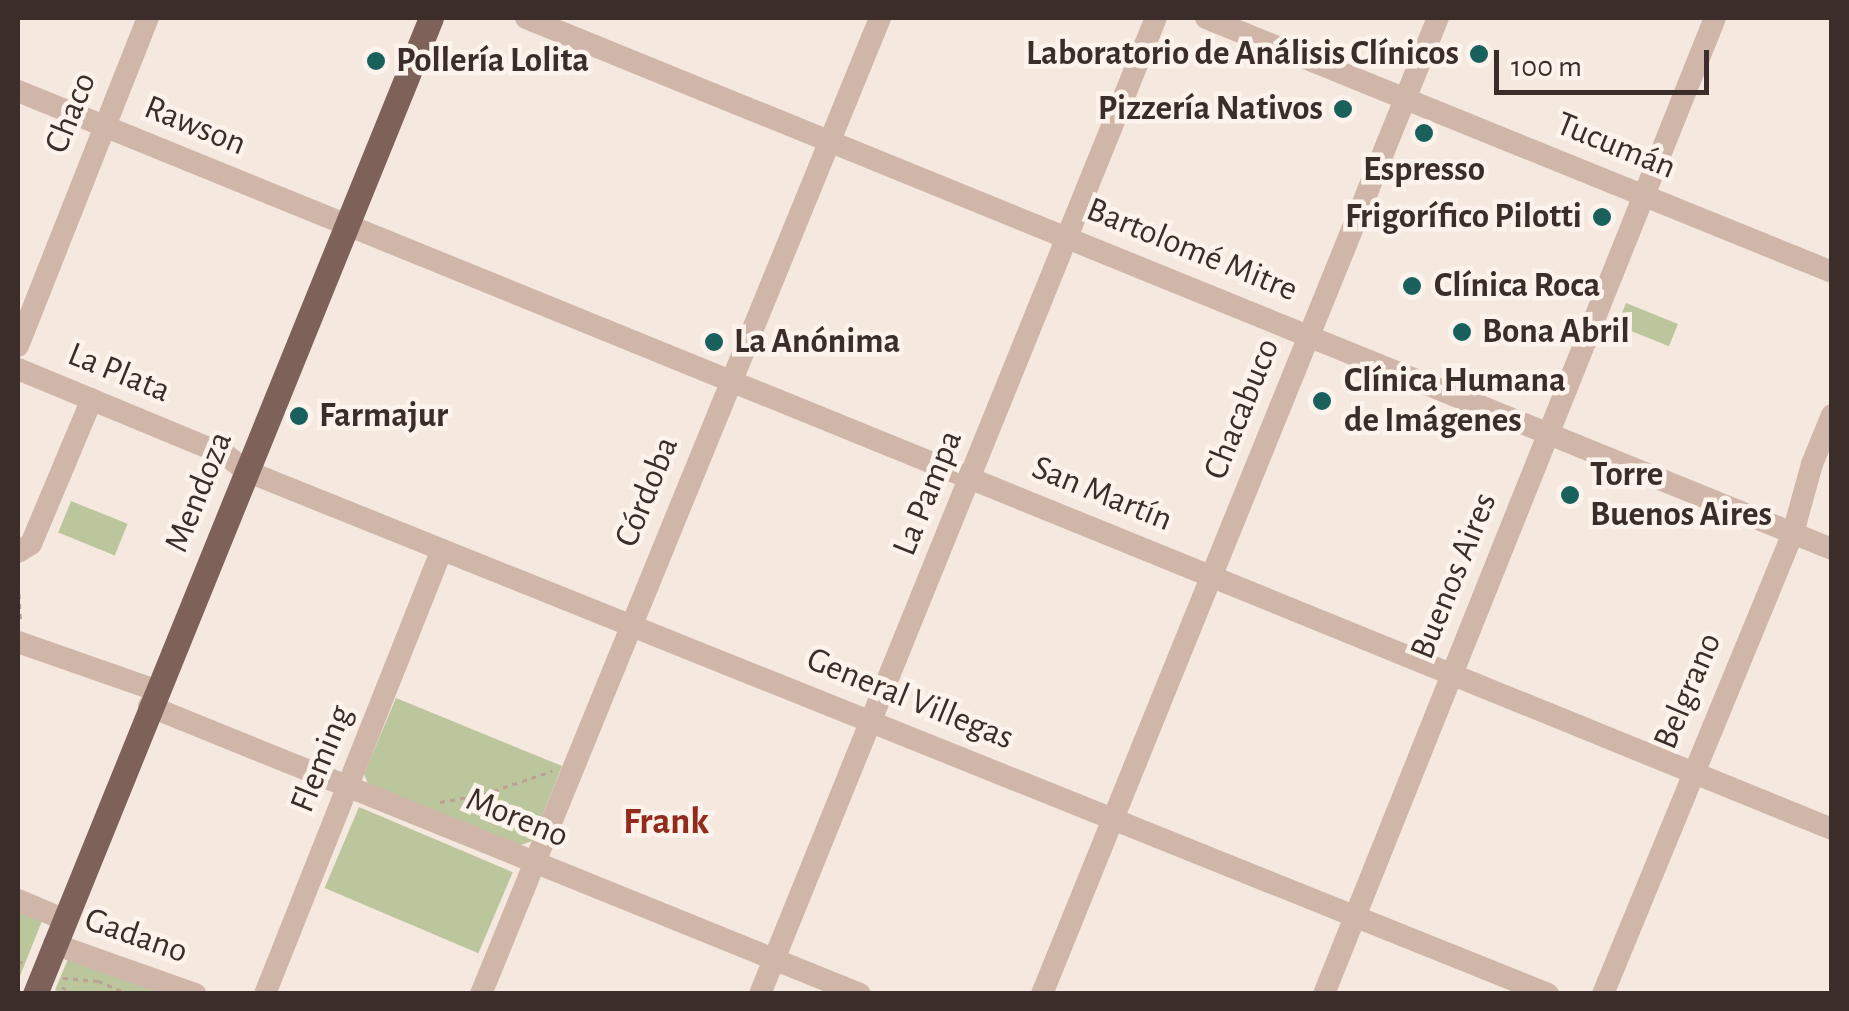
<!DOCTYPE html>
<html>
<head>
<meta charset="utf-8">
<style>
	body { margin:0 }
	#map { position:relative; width:1849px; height:1011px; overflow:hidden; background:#f5e8df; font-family:"Alegreya Sans",sans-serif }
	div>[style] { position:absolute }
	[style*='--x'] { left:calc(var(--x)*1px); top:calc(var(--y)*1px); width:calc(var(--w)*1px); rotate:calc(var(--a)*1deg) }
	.green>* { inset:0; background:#bcc69d; transform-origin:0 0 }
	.path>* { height:2.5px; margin-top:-1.25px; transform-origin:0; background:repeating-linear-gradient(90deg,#bba093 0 5px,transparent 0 10px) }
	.minor>* { height:22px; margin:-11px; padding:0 11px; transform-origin:11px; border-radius:11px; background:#cfb6a9 }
	.major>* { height:25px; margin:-12.5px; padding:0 12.5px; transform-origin:12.5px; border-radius:12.5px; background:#7e6259 }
	.dots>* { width:28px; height:28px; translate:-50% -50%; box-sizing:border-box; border:5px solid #fcf3ec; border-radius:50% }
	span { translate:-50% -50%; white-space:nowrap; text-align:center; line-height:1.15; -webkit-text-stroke:9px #fcf3ec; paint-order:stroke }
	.poi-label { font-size:35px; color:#3b2d29; font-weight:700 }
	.right { translate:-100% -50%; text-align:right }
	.left { translate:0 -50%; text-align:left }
	.street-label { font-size:35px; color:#3b2d29 }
	.neighbourhood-label { font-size:38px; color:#922b1b; font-weight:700 }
	.frame { position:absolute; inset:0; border:20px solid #3b2d29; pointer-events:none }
	.scale { position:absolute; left:1494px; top:50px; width:215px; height:45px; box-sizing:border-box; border:5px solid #3b2d29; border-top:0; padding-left:12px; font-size:30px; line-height:35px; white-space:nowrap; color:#3b2d29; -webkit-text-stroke:8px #fcf3ec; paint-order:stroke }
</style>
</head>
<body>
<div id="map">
	<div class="green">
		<i style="left:1626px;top:303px;width:56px;height:24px;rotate:22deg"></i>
		<i style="left:71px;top:501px;width:61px;height:34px;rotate:22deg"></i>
		<i style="clip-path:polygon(396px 698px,562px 766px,532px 841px,521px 845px,368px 784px,364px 774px)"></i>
		<i style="left:359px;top:807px;width:167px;height:88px;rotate:23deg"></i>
		<i style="clip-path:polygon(18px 911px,42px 921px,18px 981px)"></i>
		<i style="clip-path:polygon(68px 959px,160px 993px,63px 994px,55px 990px)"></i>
	</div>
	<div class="path">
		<i style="--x:18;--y:574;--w:50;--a:86.6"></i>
		<i style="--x:440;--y:802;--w:45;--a:-10.3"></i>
		<i style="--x:484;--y:794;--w:72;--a:-18.7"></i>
		<i style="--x:18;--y:961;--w:8;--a:23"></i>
		<i style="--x:63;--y:978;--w:35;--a:5"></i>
		<i style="--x:98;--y:981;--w:33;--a:23"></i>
		<i style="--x:62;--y:987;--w:14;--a:30"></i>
	</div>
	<div class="minor">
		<i style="--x:526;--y:18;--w:1410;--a:22.13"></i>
		<i style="--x:1206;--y:18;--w:676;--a:22.08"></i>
		<i style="--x:18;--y:91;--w:1958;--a:22.14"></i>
		<i style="--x:18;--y:346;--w:353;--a:-68.4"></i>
		<i style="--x:18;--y:369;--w:225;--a:22.5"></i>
		<i style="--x:226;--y:455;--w:26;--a:39"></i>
		<i style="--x:246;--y:471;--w:1403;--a:21.88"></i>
		<i style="--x:18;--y:552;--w:15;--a:-32"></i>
		<i style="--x:31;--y:544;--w:157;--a:-67.2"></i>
		<i style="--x:18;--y:642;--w:145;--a:19.3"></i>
		<i style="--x:149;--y:706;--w:767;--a:22.05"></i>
		<i style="--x:18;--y:900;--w:49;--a:22.9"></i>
		<i style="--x:54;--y:944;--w:150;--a:19.5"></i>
		<i style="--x:265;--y:994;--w:478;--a:-68.3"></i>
		<i style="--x:481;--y:994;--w:1054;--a:-67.76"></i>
		<i style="--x:760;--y:994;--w:1053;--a:-67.92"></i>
		<i style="--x:1042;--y:994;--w:1053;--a:-67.92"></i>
		<i style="--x:1324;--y:994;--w:1051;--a:-68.17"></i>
		<i style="--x:1603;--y:994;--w:499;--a:-67.6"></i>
		<i style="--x:1793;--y:533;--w:72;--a:-74.6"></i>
		<i style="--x:1812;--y:464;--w:53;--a:-67.8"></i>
	</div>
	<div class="major">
		<i style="--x:35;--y:994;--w:1053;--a:-67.92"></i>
	</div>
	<div class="dots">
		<i style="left:1479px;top:54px;background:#1a615e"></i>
		<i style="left:376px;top:61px;background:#1a615e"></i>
		<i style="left:1343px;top:109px;background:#1a615e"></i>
		<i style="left:1424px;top:133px;background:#1a615e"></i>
		<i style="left:1602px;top:217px;background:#1a615e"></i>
		<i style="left:1412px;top:286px;background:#1a615e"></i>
		<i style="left:1462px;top:332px;background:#1a615e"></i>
		<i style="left:714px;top:342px;background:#1a615e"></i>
		<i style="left:1322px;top:401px;background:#1a615e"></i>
		<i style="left:299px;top:416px;background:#1a615e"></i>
		<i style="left:1570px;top:495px;background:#1a615e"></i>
	</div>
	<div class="poi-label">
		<span class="right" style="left:1459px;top:54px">Laboratorio de Análisis Clínicos</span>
		<span class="left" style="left:396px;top:61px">Pollería Lolita</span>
		<span class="right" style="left:1323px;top:109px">Pizzería Nativos</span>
		<span style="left:1424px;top:170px">Espresso</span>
		<span class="right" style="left:1582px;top:217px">Frigorífico Pilotti</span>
		<span class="left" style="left:1434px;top:286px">Clínica Roca</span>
		<span class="left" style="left:1482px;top:332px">Bona Abril</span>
		<span class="left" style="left:734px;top:342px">La Anónima</span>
		<span class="left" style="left:1344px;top:401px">Clínica Humana<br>de Imágenes</span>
		<span class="left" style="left:319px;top:416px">Farmajur</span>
		<span class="left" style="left:1590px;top:495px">Torre<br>Buenos Aires</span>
	</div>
	<div class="street-label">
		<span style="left:71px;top:113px;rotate:-68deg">Chaco</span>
		<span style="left:195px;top:126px;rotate:22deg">Rawson</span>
		<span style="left:1616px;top:146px;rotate:22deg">Tucumán</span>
		<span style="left:1192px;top:250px;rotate:22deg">Bartolomé Mitre</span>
		<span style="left:119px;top:373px;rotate:22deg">La Plata</span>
		<span style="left:1242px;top:409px;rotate:-68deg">Chacabuco</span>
		<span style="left:199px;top:492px;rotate:-68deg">Mendoza</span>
		<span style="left:647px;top:492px;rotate:-68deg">Córdoba</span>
		<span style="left:928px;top:493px;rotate:-68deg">La Pampa</span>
		<span style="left:1102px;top:494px;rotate:22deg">San Martín</span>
		<span style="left:1454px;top:576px;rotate:-68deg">Buenos Aires</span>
		<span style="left:1688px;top:691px;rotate:-67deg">Belgrano</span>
		<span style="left:910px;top:699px;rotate:22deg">General Villegas</span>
		<span style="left:322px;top:759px;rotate:-68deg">Fleming</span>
		<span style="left:517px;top:818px;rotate:22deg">Moreno</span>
		<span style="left:136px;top:936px;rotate:19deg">Gadano</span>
	</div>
	<div class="neighbourhood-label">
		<span style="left:666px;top:823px">Frank</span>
	</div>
	<div class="frame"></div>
	<div class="scale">100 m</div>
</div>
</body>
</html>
